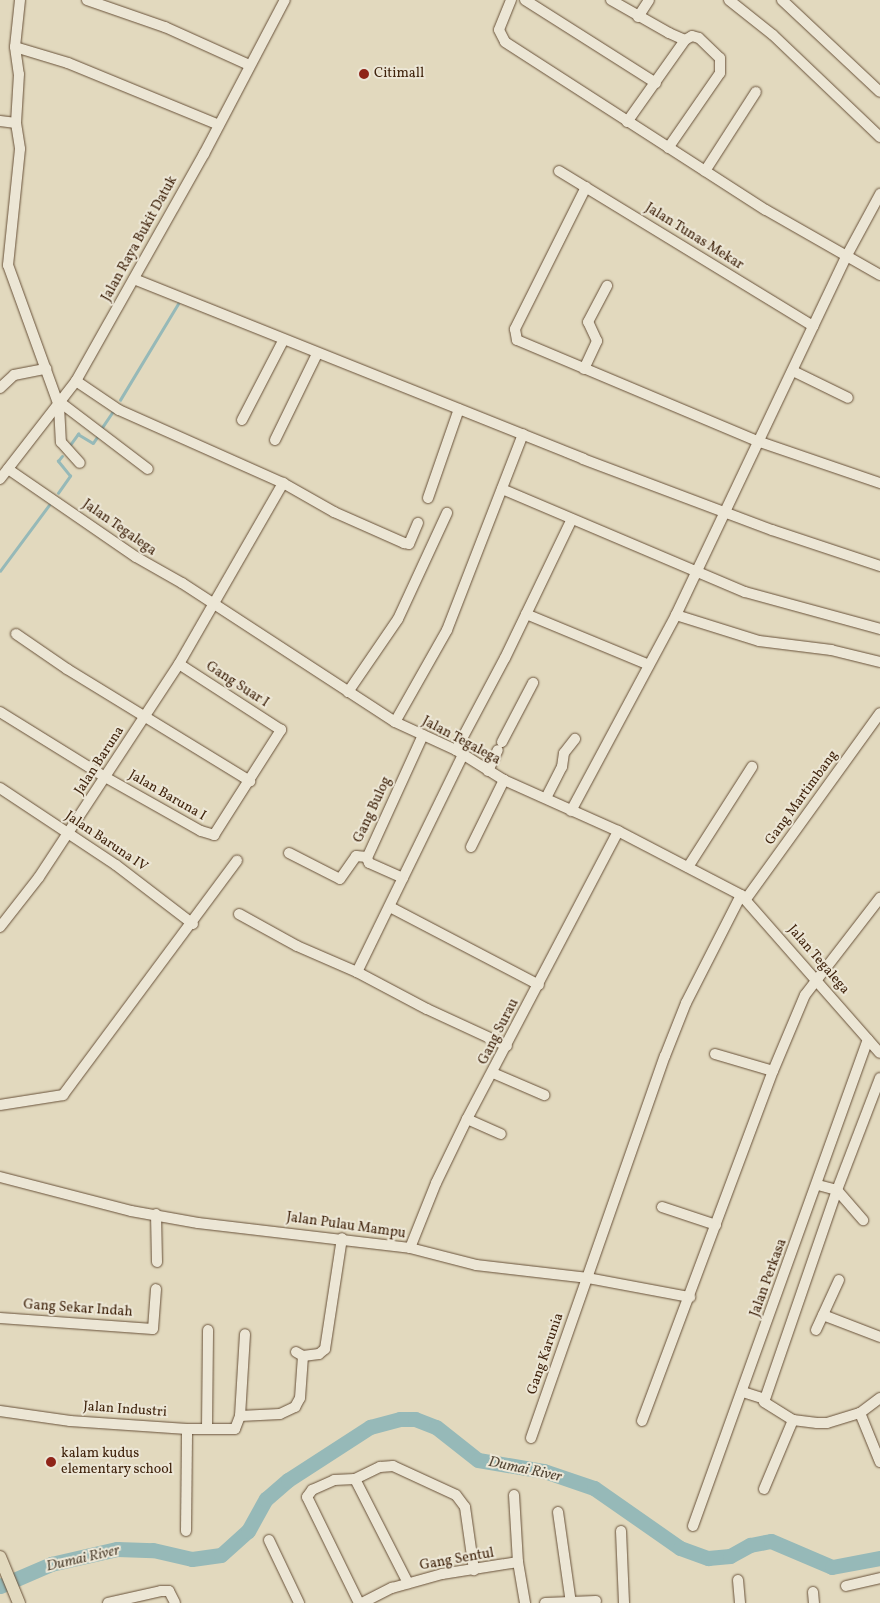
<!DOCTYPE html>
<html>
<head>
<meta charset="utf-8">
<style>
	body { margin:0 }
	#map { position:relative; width:880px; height:1603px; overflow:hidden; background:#e2d9be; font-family:Vollkorn,serif }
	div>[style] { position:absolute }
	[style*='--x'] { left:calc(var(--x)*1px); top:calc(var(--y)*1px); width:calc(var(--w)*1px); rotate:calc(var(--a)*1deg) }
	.stream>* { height:2.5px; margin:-1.25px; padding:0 1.25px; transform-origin:1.25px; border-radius:1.25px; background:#96b9b8 }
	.river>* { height:15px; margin:-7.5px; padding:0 7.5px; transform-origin:7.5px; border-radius:7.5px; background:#96b9b8 }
	.roads { filter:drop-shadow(0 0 1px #685139) drop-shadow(0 0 1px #685139) }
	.minor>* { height:10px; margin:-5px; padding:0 5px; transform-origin:5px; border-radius:5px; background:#ece6d5 }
	.major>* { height:12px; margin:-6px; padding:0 6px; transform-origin:6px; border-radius:6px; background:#e2d9be }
	.dots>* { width:14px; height:14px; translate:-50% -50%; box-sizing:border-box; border:2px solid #ece6d5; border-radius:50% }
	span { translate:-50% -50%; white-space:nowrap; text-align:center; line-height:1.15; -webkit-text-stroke:4px #ece6d5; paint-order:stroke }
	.poi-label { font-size:14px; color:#40240d }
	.left { translate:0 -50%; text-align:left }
	.street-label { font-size:14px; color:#40240d }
	.water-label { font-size:15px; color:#564938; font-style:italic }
</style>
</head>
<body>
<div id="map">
	<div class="stream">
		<i style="--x:120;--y:400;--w:112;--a:-58.9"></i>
		<i style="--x:101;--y:429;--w:22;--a:-56"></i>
		<i style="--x:70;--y:445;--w:14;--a:-54"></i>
		<i style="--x:78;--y:434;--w:17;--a:31"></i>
		<i style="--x:93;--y:443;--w:11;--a:-56"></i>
		<i style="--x:58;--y:493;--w:21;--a:-55"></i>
		<i style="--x:70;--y:476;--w:19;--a:-129"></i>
		<i style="--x:58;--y:461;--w:6;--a:-51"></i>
		<i style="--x:0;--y:571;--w:82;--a:-53.4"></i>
	</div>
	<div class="river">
		<i style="--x:0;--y:1586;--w:56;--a:-23.3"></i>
		<i style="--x:51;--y:1564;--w:68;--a:-12.8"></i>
		<i style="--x:117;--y:1549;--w:36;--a:2"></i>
		<i style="--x:153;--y:1550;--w:40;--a:13"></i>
		<i style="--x:192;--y:1559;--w:29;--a:-8"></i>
		<i style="--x:221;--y:1555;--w:36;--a:-42"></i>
		<i style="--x:248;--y:1531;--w:37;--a:-61"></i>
		<i style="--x:266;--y:1499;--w:29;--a:-41"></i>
		<i style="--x:288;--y:1480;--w:98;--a:-32.9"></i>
		<i style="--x:370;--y:1427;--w:31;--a:-15"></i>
		<i style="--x:400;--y:1419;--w:15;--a:0"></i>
		<i style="--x:415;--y:1419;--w:22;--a:21"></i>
		<i style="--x:436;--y:1427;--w:53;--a:38.2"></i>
		<i style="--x:478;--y:1460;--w:67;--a:9.5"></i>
		<i style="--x:544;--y:1471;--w:53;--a:18.8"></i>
		<i style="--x:594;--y:1488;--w:105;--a:34.9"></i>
		<i style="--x:680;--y:1548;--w:30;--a:20"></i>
		<i style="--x:708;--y:1558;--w:22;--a:-5"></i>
		<i style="--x:730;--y:1556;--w:23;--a:-29"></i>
		<i style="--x:750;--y:1545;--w:21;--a:-11"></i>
		<i style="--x:771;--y:1541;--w:66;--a:23.1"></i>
		<i style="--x:832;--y:1567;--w:49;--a:-10.6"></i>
	</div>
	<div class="roads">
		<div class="minor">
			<i style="--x:20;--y:0;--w:47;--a:96.1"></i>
			<i style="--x:15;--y:47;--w:27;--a:82"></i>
			<i style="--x:19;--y:74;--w:49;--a:93.5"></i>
			<i style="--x:16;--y:123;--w:26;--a:81"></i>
			<i style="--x:20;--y:149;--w:117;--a:95.9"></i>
			<i style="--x:8;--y:265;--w:150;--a:70.1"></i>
			<i style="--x:59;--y:406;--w:36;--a:87"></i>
			<i style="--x:61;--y:442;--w:28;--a:48"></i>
			<i style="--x:87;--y:0;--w:83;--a:19.1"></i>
			<i style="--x:165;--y:27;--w:92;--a:24.3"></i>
			<i style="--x:511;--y:0;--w:32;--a:112"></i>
			<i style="--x:499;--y:30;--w:13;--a:63"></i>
			<i style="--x:505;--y:42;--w:310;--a:32.8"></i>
			<i style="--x:766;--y:210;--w:131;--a:29.7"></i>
			<i style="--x:525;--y:0;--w:155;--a:32.4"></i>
			<i style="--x:611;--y:0;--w:67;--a:29.6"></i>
			<i style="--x:669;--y:33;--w:17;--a:24"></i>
			<i style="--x:685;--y:40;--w:8;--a:-30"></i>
			<i style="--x:692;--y:36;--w:7;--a:16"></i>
			<i style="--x:699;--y:38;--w:29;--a:44"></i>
			<i style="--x:720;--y:58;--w:15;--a:90"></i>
			<i style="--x:720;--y:73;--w:91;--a:124.7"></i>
			<i style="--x:729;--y:0;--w:56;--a:38.5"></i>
			<i style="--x:773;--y:35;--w:148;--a:43.6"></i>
			<i style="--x:782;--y:0;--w:134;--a:43.2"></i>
			<i style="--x:638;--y:17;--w:20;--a:-57"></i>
			<i style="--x:15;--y:47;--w:55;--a:16.8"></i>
			<i style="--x:68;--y:63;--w:163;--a:22.3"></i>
			<i style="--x:0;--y:121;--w:16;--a:7"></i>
			<i style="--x:627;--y:122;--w:100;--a:-54.7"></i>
			<i style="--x:559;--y:171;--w:298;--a:31.4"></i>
			<i style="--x:705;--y:171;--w:94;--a:-57.2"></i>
			<i style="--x:586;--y:187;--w:159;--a:116.6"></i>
			<i style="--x:515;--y:329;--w:11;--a:80"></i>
			<i style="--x:517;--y:340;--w:264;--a:22.8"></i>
			<i style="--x:760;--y:442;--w:127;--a:18.9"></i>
			<i style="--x:134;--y:279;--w:484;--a:21.8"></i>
			<i style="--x:583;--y:459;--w:202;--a:20.6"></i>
			<i style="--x:772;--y:530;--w:114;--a:18.4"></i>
			<i style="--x:584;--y:369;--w:31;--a:-65"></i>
			<i style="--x:597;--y:341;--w:21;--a:-115"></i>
			<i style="--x:588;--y:322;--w:41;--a:-62.2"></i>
			<i style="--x:793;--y:371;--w:61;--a:26.1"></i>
			<i style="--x:76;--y:381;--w:52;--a:34"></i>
			<i style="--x:119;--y:410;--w:180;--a:24"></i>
			<i style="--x:283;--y:483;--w:59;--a:29.6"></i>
			<i style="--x:334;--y:512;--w:77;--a:23.9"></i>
			<i style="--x:404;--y:543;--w:5;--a:11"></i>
			<i style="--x:409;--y:544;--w:23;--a:-67"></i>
			<i style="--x:0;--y:388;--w:19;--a:-43"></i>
			<i style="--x:14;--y:375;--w:33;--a:-11"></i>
			<i style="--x:61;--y:403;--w:109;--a:37.2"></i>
			<i style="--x:242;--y:420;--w:89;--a:-62.6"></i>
			<i style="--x:275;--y:440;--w:96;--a:-64"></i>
			<i style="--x:8;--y:469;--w:155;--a:34.5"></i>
			<i style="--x:136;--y:557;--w:53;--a:29.5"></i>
			<i style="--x:182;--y:583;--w:254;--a:33.1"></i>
			<i style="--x:395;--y:722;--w:67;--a:24.7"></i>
			<i style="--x:456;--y:750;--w:57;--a:32"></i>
			<i style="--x:504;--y:780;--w:125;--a:24.1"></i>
			<i style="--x:618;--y:831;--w:139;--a:27.5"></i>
			<i style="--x:741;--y:895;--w:210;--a:48.7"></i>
			<i style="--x:0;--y:479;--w:124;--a:-52.2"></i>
			<i style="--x:76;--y:381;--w:261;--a:-60.6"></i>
			<i style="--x:204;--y:154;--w:174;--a:-62.3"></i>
			<i style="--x:502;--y:489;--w:264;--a:23"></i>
			<i style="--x:745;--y:592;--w:140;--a:15.3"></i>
			<i style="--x:428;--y:498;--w:94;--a:-70.8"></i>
			<i style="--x:526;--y:614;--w:133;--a:22.5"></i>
			<i style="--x:676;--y:615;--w:87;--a:17.4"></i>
			<i style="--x:759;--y:641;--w:73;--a:7.1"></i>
			<i style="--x:831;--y:650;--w:50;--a:13.8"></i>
			<i style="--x:16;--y:634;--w:62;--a:34.5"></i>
			<i style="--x:67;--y:669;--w:215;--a:31.5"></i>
			<i style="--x:348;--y:692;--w:88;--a:-55.6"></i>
			<i style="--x:398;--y:619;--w:117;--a:-65.2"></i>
			<i style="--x:0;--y:712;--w:123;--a:31.8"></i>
			<i style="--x:105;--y:777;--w:110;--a:29.4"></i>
			<i style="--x:201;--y:831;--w:14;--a:17"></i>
			<i style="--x:214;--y:835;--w:125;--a:-57.5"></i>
			<i style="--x:281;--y:730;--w:121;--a:-147.1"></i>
			<i style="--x:395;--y:722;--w:106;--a:-60.5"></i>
			<i style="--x:447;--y:630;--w:210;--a:-68.8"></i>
			<i style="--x:502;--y:742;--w:67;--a:-62.3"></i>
			<i style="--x:456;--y:750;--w:104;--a:-62"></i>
			<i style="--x:505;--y:658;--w:154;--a:-64.3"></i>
			<i style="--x:488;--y:771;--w:23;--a:-65"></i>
			<i style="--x:0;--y:788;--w:139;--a:33.6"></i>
			<i style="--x:116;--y:865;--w:97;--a:37.5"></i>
			<i style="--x:546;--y:798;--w:35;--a:-63"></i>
			<i style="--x:562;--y:767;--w:14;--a:-82"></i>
			<i style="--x:564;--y:753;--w:18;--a:-52"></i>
			<i style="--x:571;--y:811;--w:222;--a:-61.8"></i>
			<i style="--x:676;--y:615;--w:396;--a:-64.6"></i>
			<i style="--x:846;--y:257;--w:72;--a:-61.6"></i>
			<i style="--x:471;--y:847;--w:75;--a:-63.8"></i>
			<i style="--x:289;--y:853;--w:57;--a:27"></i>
			<i style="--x:340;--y:879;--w:28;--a:-55"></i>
			<i style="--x:356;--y:856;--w:11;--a:5"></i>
			<i style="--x:688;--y:867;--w:119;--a:-57.4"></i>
			<i style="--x:403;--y:878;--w:37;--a:-156"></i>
			<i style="--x:369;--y:863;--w:5;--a:-112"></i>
			<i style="--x:367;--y:858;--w:135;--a:-65.5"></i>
			<i style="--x:746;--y:899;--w:229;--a:-54.2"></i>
			<i style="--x:390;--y:907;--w:168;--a:27.6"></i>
			<i style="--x:239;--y:914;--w:66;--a:28.9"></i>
			<i style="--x:297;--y:946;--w:65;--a:23.4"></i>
			<i style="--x:357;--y:972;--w:79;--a:27.9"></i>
			<i style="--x:427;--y:1009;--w:88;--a:24.8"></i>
			<i style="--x:0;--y:927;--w:63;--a:-52"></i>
			<i style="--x:39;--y:877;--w:255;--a:-56.7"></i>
			<i style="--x:179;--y:664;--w:209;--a:-60.1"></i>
			<i style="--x:357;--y:972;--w:242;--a:-64"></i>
			<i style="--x:715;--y:1054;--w:60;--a:16.3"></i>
			<i style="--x:493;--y:1073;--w:56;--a:23.3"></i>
			<i style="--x:0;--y:1105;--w:64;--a:-9"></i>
			<i style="--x:63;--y:1095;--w:292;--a:-53.4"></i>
			<i style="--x:467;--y:1119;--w:37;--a:24"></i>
			<i style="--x:0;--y:1177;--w:135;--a:14.5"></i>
			<i style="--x:131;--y:1211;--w:68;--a:10.2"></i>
			<i style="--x:198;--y:1223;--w:213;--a:6.7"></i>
			<i style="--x:410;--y:1248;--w:68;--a:14.4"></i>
			<i style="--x:476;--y:1265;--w:113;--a:6.6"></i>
			<i style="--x:588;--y:1278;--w:104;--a:10.6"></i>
			<i style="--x:818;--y:1185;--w:20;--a:15"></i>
			<i style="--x:837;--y:1190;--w:40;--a:49"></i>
			<i style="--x:662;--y:1207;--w:57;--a:18.4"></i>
			<i style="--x:156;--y:1214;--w:48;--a:88.8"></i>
			<i style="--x:410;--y:1248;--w:70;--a:-68.2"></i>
			<i style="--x:436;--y:1183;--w:71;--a:-64.2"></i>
			<i style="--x:467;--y:1119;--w:325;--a:-62.3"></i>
			<i style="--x:823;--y:1315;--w:61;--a:21.1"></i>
			<i style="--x:0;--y:1318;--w:153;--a:4.1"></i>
			<i style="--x:153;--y:1329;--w:40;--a:-85.7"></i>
			<i style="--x:816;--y:1330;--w:55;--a:-65.3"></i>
			<i style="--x:296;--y:1352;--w:8;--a:30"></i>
			<i style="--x:303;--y:1356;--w:16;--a:-7"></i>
			<i style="--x:319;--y:1354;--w:8;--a:-40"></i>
			<i style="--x:325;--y:1349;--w:112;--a:-81.3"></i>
			<i style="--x:743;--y:1392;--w:23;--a:18"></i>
			<i style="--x:765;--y:1399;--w:3;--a:108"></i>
			<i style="--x:764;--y:1402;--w:34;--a:32"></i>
			<i style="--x:793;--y:1420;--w:24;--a:7"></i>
			<i style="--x:817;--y:1423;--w:10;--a:0"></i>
			<i style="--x:827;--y:1423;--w:34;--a:-17"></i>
			<i style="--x:860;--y:1413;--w:25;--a:-37"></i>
			<i style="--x:765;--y:1399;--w:221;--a:-71"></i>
			<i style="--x:837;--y:1190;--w:120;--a:-69"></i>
			<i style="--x:0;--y:1411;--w:71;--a:8.1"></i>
			<i style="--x:70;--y:1421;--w:117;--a:3.9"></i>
			<i style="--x:187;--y:1429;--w:48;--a:0"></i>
			<i style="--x:235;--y:1429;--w:14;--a:-69"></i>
			<i style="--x:240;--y:1416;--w:82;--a:-86.5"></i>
			<i style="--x:860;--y:1413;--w:53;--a:67.8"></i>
			<i style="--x:240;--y:1416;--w:40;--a:-2.9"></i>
			<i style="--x:280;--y:1414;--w:17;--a:-25"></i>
			<i style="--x:295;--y:1407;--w:10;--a:-61"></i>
			<i style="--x:300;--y:1398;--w:42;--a:-85.9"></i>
			<i style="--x:642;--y:1421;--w:374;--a:-69.5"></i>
			<i style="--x:773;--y:1071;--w:82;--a:-67.2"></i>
			<i style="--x:805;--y:995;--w:123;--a:-52.3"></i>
			<i style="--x:207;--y:1429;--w:99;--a:-89.4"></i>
			<i style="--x:531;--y:1438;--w:405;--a:-70.7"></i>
			<i style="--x:665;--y:1056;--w:57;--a:-68.4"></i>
			<i style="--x:686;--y:1003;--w:121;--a:-63"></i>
			<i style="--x:355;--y:1479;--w:117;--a:63"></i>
			<i style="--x:764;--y:1489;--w:75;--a:-67.2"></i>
			<i style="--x:514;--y:1495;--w:67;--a:86.6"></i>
			<i style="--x:558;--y:1512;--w:92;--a:81.9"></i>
			<i style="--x:693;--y:1526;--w:517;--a:-70.23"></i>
			<i style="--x:186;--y:1531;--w:102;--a:-89.4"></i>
			<i style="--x:621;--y:1531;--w:72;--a:87.6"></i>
			<i style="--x:269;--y:1540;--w:70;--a:64.5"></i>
			<i style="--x:738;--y:1580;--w:23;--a:85"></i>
			<i style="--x:846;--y:1586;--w:35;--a:-13"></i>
			<i style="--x:813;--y:1592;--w:11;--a:85"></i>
			<i style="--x:108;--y:1603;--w:54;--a:-12.8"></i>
			<i style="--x:161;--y:1591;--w:8;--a:0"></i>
			<i style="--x:169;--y:1591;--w:13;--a:63"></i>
			<i style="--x:359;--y:1603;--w:118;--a:-116.1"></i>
			<i style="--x:307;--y:1497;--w:9;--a:-54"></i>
			<i style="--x:312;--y:1490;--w:24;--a:-24"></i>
			<i style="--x:334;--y:1480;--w:21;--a:-3"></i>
			<i style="--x:355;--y:1479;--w:28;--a:-26"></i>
			<i style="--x:380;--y:1467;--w:13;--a:-4"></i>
			<i style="--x:393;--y:1466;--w:69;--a:24.7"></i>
			<i style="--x:456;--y:1495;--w:15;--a:53"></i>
			<i style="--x:465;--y:1507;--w:64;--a:81.9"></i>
			<i style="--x:362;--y:1603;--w:34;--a:-27"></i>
			<i style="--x:392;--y:1588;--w:52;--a:-15.6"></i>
			<i style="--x:442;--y:1574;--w:77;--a:-9"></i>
			<i style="--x:518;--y:1562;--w:42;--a:80.3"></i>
			<i style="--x:545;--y:1603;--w:51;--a:-2.2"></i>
		</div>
		<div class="major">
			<i style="--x:0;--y:1557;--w:50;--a:67.6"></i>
		</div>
	</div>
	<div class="dots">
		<i style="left:364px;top:74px;background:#8f2418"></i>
		<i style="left:51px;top:1462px;background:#8f2418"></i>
	</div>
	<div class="poi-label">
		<span class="left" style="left:374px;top:74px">Citimall</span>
		<span class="left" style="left:61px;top:1462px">kalam kudus<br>elementary school</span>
	</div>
	<div class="street-label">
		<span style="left:694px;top:237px;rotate:32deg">Jalan Tunas Mekar</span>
		<span style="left:140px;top:239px;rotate:-61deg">Jalan Raya Bukit Datuk</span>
		<span style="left:119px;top:528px;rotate:35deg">Jalan Tegalega</span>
		<span style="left:237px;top:685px;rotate:33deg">Gang Suar I</span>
		<span style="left:461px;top:741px;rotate:28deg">Jalan Tegalega</span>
		<span style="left:100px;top:761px;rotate:-57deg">Jalan Baruna</span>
		<span style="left:167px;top:796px;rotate:30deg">Jalan Baruna I</span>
		<span style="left:802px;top:798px;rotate:-54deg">Gang Martimbang</span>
		<span style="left:373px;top:810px;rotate:-65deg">Gang Bulog</span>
		<span style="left:106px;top:842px;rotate:34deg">Jalan Baruna IV</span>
		<span style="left:818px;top:960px;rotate:49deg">Jalan Tegalega</span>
		<span style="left:499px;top:1032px;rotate:-63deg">Gang Surau</span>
		<span style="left:346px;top:1226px;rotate:8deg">Jalan Pulau Mampu</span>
		<span style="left:769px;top:1278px;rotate:-70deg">Jalan Perkasa</span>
		<span style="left:78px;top:1309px;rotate:4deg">Gang Sekar Indah</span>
		<span style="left:546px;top:1354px;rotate:-71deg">Gang Karunia</span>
		<span style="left:125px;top:1410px;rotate:4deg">Jalan Industri</span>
		<span style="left:457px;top:1560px;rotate:-10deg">Gang Sentul</span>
	</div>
	<div class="water-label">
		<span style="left:525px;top:1470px;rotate:12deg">Dumai River</span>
		<span style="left:83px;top:1559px;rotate:-13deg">Dumai River</span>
	</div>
</div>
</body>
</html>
